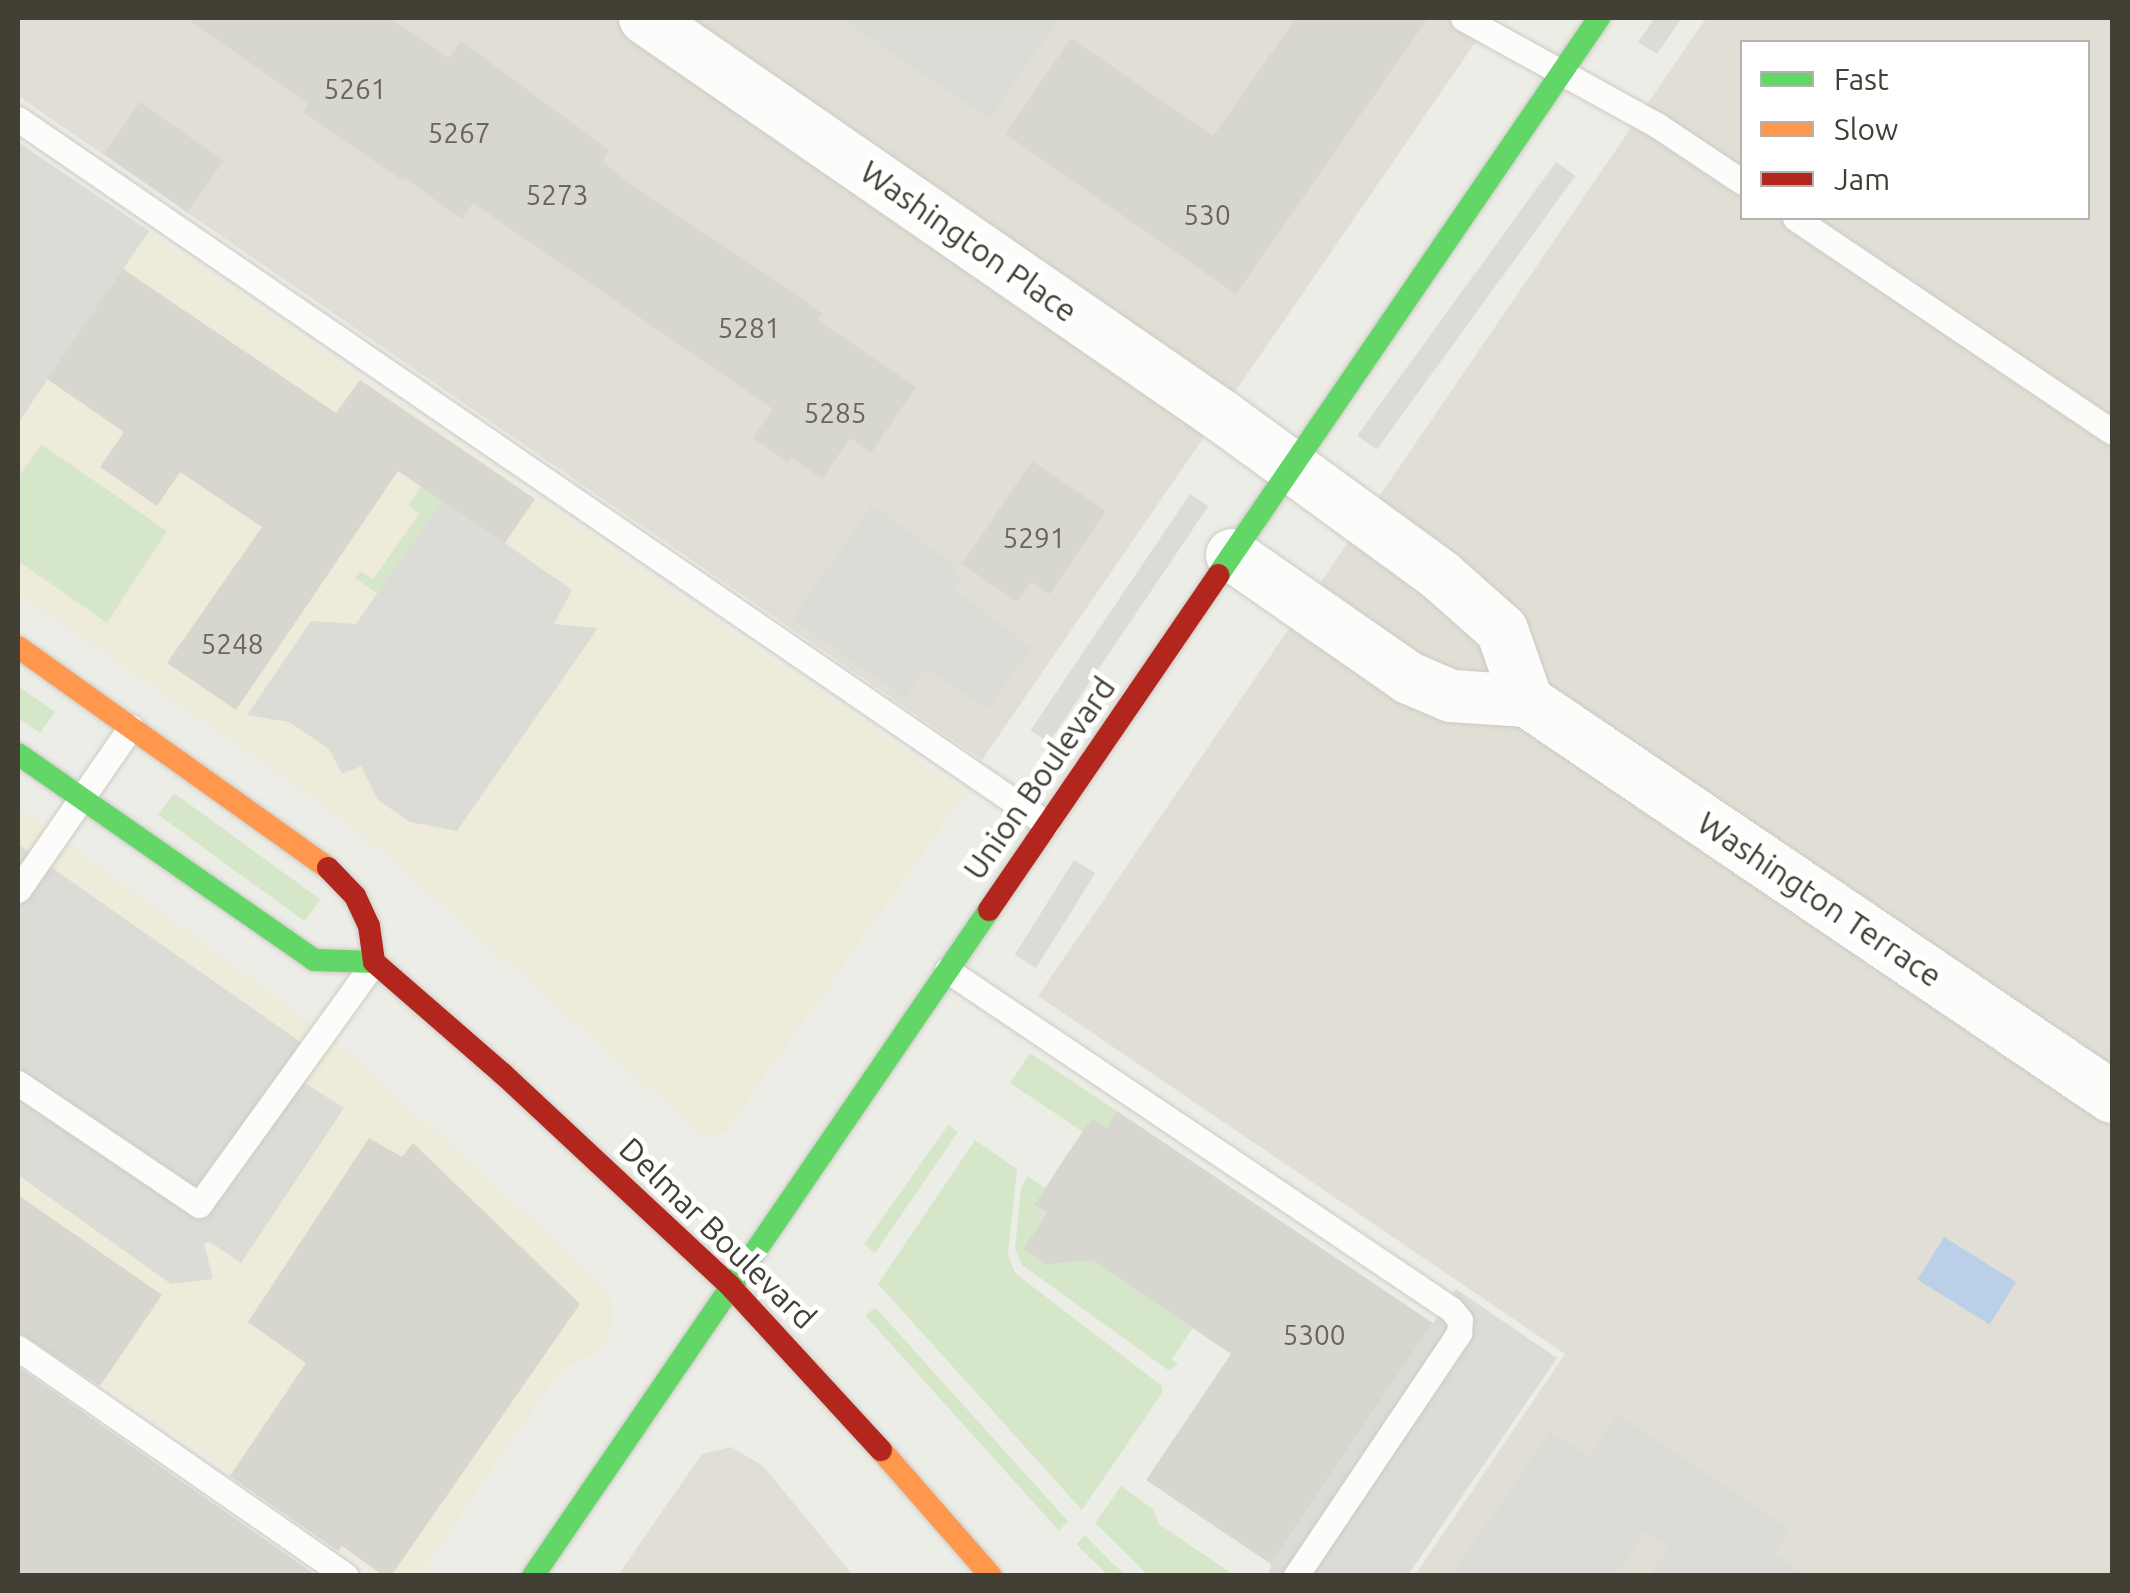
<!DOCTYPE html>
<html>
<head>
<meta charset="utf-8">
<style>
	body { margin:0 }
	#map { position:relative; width:2130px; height:1593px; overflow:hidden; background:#edede7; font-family:Ubuntu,sans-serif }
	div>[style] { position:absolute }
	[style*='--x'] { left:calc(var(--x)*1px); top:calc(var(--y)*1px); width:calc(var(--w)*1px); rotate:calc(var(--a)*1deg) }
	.residential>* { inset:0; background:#e1dfd5 }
	.commercial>* { inset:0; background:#efebda }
	.green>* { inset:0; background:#d6e7c9; transform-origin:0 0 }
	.parking>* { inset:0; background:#dcdcd7; transform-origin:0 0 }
	.water>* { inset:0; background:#bacfe8; transform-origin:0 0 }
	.building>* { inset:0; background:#d7d6cf; transform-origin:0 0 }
	.roads { filter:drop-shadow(0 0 2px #cbcac5) drop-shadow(0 0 2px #cbcac5) }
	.lane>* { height:25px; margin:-12.5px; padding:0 12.5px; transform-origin:12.5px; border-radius:12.5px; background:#fcfcfb }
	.street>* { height:52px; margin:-26px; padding:0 26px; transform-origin:26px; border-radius:26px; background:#fcfcfb }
	.fast>* { height:22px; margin:-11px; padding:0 11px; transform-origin:11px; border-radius:11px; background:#63d668 }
	.slow>* { height:22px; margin:-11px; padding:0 11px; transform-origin:11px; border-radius:11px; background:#ff974d }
	.jam>* { height:22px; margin:-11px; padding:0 11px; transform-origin:11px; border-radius:11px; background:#b3261e }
	span { translate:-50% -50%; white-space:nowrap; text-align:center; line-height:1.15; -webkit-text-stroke:10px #fff; paint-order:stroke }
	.number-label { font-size:28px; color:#68665c }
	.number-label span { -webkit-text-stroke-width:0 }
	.street-label { font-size:32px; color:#423f35 }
	.frame { position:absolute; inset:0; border:20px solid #423f35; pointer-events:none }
	.legend { position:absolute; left:1740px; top:40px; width:350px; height:180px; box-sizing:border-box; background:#fff; border:2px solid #b3b2ae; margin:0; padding:12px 18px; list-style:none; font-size:30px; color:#423f35 }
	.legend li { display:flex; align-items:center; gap:20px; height:50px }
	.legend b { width:50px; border:2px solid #b3b2ae }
</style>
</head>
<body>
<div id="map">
	<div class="residential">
		<i style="clip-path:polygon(18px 18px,1492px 18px,982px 760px,18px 96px)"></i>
		<i style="clip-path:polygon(evenodd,1706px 18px,2112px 18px,2112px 1575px,1415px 1575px,1565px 1354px,1038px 996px,1706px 18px,1742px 42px,2088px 42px,2088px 218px,1742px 218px,1742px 42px)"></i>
		<i style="clip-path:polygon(731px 1447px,763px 1466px,853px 1575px,618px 1575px,702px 1454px)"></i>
	</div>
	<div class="commercial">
		<i style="clip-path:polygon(18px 142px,966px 792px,725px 1132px,705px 1137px,377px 847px,292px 782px,18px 593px)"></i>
		<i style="clip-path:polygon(18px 807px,335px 1041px,597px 1279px,610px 1296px,613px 1326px,601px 1351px,570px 1364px,555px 1378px,419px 1575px,378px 1575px,18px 1326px)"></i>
	</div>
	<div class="green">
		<i style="clip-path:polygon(41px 444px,167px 531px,107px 623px,18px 561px,18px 478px)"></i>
		<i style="clip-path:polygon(430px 473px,442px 499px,377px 593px,355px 578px,360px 571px,373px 579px,419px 514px,408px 506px)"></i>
		<i style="clip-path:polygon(18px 686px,55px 712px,40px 733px,18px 718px)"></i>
		<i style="left:174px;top:793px;width:181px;height:27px;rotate:36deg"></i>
		<i style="clip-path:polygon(1030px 1053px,1117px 1111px,1106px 1128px,1083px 1132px,1010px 1083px)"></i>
		<i style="clip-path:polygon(948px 1125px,958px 1132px,875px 1253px,864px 1244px)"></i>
		<i style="clip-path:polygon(975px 1140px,1017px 1169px,1008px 1254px,1015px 1273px,1162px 1386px,1162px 1393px,1082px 1510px,878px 1284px)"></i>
		<i style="clip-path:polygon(1028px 1176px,1045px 1188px,1034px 1205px,1047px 1213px,1029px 1240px,1031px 1253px,1072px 1247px,1193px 1328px,1172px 1359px,1178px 1365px,1168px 1370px,1022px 1265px,1015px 1249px,1021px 1187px)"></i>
		<i style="left:875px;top:1307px;width:289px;height:13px;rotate:48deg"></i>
		<i style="clip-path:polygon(1121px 1486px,1153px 1509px,1159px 1524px,1234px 1575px,1148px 1575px,1095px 1523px)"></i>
		<i style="clip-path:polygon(1085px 1535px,1111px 1562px,1126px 1575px,1108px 1575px,1089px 1557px,1076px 1544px)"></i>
	</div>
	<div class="parking">
		<i style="clip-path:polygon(841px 18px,1060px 18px,989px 119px)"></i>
		<i style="clip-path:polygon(1655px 18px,1682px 18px,1657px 54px,1638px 42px)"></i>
		<i style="clip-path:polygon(18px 142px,149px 231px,18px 423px)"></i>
		<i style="left:1556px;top:162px;width:24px;height:338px;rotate:36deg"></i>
		<i style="left:1190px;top:494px;width:22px;height:285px;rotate:34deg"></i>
		<i style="clip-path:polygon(442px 499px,572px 590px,554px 624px,598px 628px,457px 831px,410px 822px,378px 800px,361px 766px,342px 774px,329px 749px,289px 722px,247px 715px,311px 621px,356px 624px)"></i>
		<i style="clip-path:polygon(872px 505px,954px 564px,955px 575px,961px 580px,954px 590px,1032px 647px,988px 710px,926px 668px,905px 698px,792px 619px)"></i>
		<i style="clip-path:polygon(18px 844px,322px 1057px,305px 1083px,344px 1108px,241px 1263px,210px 1242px,204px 1244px,213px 1279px,171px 1284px,18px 1175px)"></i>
		<i style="left:1074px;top:860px;width:25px;height:112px;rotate:32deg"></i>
		<i style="clip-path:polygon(1456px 1289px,1557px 1358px,1408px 1575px,1268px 1576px,1271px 1564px)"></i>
		<i style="clip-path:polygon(1617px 1414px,1790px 1529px,1775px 1554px,1806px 1575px,1649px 1575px,1669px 1547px,1646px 1531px,1615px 1575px,1451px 1575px,1550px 1432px,1589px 1456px)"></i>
	</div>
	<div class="water">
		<i style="left:1944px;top:1237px;width:85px;height:50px;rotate:32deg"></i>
	</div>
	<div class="building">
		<i style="clip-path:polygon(186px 18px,390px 18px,449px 58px,461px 41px,609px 150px,602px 161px,631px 185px,796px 294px,822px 314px,818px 320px,916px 387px,871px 453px,850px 438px,822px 479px,792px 458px,787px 462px,753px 438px,773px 409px,473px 203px,462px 219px,405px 178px,403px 181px,303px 112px,309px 104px)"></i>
		<i style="clip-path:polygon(1296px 18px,1428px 18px,1236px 294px,1005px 134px,1071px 38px,1213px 136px)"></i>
		<i style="left:140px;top:102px;width:102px;height:63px;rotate:35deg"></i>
		<i style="clip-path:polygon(123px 269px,336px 413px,360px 380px,535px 499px,505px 543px,398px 471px,236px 710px,167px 663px,262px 527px,180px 472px,157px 506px,100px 467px,124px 432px,47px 379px)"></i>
		<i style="clip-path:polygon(1032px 461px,1106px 511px,1050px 594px,1031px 582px,1017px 602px,962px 564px)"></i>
		<i style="clip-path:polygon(1117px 1111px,1433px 1323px,1271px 1564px,1146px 1480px,1231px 1354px,1092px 1260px,1047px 1264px,1023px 1249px,1047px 1213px,1034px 1205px,1066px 1156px,1092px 1118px,1106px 1128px)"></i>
		<i style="clip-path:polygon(369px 1138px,402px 1157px,413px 1143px,580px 1304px,391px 1576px,384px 1576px,342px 1546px,338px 1551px,230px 1476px,306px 1363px,248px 1322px)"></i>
		<i style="clip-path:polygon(18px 1195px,162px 1295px,100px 1386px,18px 1332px)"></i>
		<i style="clip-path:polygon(18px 1367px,317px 1576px,18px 1576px)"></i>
	</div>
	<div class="roads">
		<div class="lane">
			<i style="--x:1463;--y:18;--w:222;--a:28.9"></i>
			<i style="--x:1657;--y:125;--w:102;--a:33.8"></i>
			<i style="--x:18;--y:119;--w:1247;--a:34.42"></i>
			<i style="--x:1795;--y:218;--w:382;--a:34"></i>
			<i style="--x:18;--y:890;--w:198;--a:-55.3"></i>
			<i style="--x:947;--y:970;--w:607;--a:33.93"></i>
			<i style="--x:1451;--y:1309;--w:14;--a:51"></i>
			<i style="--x:1460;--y:1320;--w:13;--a:94"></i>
			<i style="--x:1459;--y:1333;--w:293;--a:123.9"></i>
			<i style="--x:18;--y:1083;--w:218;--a:34"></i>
			<i style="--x:199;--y:1205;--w:296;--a:-54.2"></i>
			<i style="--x:18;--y:1348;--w:399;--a:34.8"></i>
		</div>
		<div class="street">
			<i style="--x:645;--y:18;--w:706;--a:34.61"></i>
			<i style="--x:1226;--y:419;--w:266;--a:36.1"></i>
			<i style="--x:1441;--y:576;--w:81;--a:41.5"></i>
			<i style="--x:1502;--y:630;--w:75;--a:70.6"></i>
			<i style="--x:1232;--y:555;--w:216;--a:34.8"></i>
			<i style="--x:1409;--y:678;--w:46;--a:23.2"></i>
			<i style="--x:1451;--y:696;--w:76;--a:3.8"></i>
			<i style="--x:1527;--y:701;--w:706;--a:34.09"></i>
		</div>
		<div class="fast">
			<i style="--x:1218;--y:575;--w:675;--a:-55.63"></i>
			<i style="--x:18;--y:754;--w:361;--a:34.8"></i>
			<i style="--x:314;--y:960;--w:60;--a:1.9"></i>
			<i style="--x:533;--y:1576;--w:807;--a:-55.6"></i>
		</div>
		<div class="slow">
			<i style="--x:18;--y:647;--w:381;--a:35.5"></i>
			<i style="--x:881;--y:1450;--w:167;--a:48.9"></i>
		</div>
		<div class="jam">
			<i style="--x:328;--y:868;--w:39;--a:46"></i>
			<i style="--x:355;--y:896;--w:33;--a:65"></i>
			<i style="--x:369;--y:926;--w:36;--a:82"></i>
			<i style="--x:374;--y:962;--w:171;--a:41"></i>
			<i style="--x:503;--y:1074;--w:311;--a:43"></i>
			<i style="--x:730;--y:1286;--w:223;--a:47.4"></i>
			<i style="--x:989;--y:910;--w:406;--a:-55.6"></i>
		</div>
	</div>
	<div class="number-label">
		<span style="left:355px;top:89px">5261</span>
		<span style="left:459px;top:133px">5267</span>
		<span style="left:557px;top:195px">5273</span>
		<span style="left:1207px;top:215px">530</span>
		<span style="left:749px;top:328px">5281</span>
		<span style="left:835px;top:413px">5285</span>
		<span style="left:1034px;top:538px">5291</span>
		<span style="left:232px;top:644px">5248</span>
		<span style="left:1314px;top:1335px">5300</span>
	</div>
	<div class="street-label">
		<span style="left:969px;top:241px;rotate:35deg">Washington Place</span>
		<span style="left:1039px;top:778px;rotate:-55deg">Union Boulevard</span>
		<span style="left:1820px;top:899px;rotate:34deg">Washington Terrace</span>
		<span style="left:718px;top:1233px;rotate:44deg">Delmar Boulevard</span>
	</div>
	<div class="frame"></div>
	<ul class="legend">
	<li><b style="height:12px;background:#63d668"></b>Fast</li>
	<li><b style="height:12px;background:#ff974d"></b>Slow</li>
	<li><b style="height:12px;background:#b3261e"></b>Jam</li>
	</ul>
</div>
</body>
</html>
